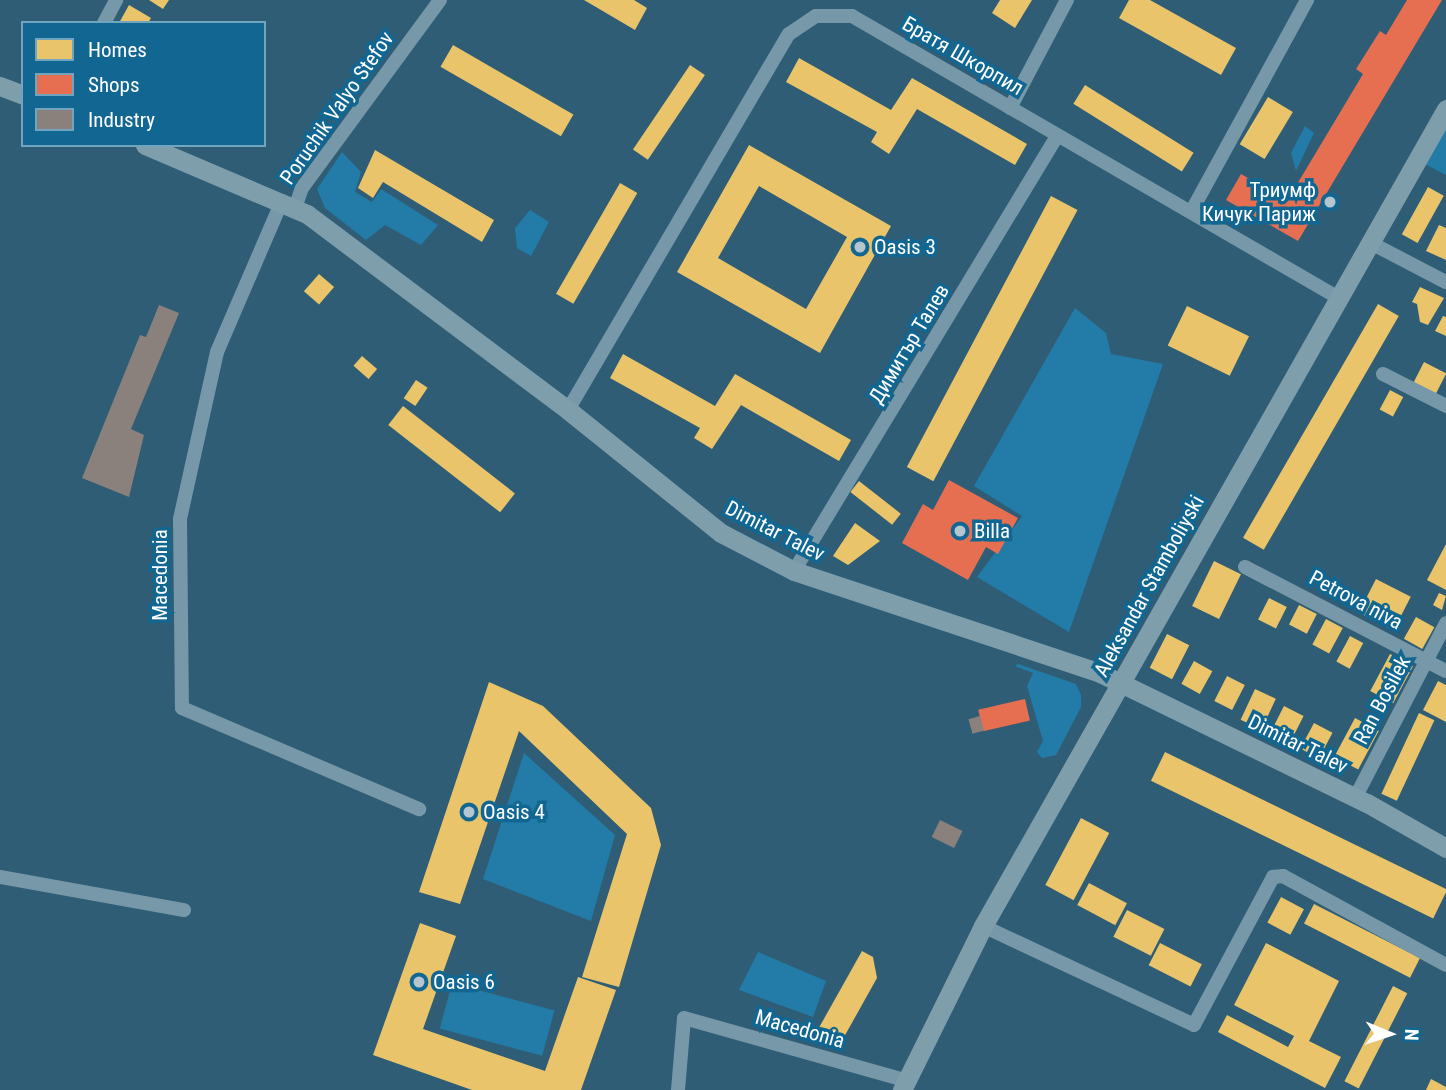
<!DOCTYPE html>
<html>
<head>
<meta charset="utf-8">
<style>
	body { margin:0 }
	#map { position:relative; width:1446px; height:1090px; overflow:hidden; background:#2f5d75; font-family:"Roboto Condensed",sans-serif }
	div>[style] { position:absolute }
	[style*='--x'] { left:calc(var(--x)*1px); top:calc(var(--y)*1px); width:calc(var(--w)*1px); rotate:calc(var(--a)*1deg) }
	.green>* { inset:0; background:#227ca7; transform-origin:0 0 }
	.homes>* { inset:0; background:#e9c46a; transform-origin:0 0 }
	.shops>* { inset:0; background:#e76f51; transform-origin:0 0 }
	.industry>* { inset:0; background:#8a817c; transform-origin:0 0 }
	.street>* { height:14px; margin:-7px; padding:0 7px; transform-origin:7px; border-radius:7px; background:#7698a8 }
	.secondary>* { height:19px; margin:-9.5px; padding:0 9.5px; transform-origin:9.5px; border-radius:9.5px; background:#7e9eac }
	.dots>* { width:19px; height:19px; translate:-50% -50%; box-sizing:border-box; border:4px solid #126792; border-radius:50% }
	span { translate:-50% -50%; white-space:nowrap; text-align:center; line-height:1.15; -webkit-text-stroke:7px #126792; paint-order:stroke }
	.street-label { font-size:21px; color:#fff }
	.poi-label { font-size:21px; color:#fff }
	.right { translate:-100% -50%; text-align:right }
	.left { translate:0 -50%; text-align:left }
	.legend { position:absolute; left:21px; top:21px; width:245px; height:126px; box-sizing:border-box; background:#126792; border:2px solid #71a4be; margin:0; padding:9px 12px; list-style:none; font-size:21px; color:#fff }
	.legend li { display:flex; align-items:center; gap:14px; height:35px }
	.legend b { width:35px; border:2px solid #71a4be }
	.north { position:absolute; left:1355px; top:999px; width:70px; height:70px; -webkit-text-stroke:5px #126792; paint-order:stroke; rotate:92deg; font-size:19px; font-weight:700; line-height:28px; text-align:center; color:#fff }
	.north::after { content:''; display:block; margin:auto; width:24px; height:32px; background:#fff; clip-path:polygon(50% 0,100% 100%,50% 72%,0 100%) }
</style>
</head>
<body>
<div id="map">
	<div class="green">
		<i style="clip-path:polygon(1446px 118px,1446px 175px,1421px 162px)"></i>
		<i style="clip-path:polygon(1305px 126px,1314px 133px,1296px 171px,1291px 153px)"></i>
		<i style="clip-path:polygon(342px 152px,361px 172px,355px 192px,372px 202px,381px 189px,438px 225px,421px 245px,385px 225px,366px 240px,325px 208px,317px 189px)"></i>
		<i style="clip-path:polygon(530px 210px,549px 222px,531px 256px,517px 248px,515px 228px)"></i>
		<i style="clip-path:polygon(1075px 308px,1106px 333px,1111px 354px,1163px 364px,1069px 632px,977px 577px,1022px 516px,974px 486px)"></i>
		<i style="clip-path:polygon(1018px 664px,1076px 684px,1081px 695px,1081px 707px,1056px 755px,1042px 758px,1037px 752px,1043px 741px,1027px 686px,1033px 673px,1015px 666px)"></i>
		<i style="clip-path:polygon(524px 753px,615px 835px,591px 921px,483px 879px)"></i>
		<i style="clip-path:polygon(758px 952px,826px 981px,813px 1017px,739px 990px)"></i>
		<i style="left:452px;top:983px;width:106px;height:47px;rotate:15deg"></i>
	</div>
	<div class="homes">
		<i style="clip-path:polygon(149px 0,169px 0,163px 9px)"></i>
		<i style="clip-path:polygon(584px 0,634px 0,647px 8px,635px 30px)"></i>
		<i style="clip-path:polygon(1000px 0,1032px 0,1015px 28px,992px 13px)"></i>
		<i style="clip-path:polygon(1129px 0,1150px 0,1236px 48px,1221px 75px,1119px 18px)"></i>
		<i style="clip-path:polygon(129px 5px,151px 18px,148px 23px,119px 23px)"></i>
		<i style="left:453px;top:45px;width:139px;height:25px;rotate:30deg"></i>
		<i style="clip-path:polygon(799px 58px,891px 110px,912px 78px,1027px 144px,1015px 165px,917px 109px,889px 154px,871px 142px,877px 132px,786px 82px)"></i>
		<i style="left:690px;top:65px;width:18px;height:102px;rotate:34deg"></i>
		<i style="left:1085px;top:85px;width:128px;height:22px;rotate:32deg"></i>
		<i style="left:1268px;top:97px;width:29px;height:55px;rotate:31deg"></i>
		<i style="clip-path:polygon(evenodd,749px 145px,891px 226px,820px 353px,677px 272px,749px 145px,759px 186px,847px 237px,806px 309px,718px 258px,759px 186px)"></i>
		<i style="clip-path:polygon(375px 150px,494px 220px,482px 242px,383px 182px,373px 198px,358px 188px)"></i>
		<i style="left:620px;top:183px;width:20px;height:128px;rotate:30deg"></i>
		<i style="left:1428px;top:187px;width:18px;height:54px;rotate:29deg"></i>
		<i style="left:1051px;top:196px;width:30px;height:307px;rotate:28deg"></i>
		<i style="clip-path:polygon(1439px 225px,1446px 228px,1446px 260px,1426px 251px)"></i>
		<i style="left:319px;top:274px;width:20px;height:23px;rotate:41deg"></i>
		<i style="clip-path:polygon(1420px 287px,1444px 298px,1428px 325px,1420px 322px,1417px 304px,1412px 302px)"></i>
		<i style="left:1378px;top:304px;width:24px;height:270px;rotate:30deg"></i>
		<i style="left:1187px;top:306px;width:69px;height:44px;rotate:26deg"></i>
		<i style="clip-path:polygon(1443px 316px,1446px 317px,1446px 336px,1435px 331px)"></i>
		<i style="clip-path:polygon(623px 354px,715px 406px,735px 374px,851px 440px,839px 461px,741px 405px,712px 449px,694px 438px,700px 428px,610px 378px)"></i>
		<i style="left:362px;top:356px;width:20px;height:13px;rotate:41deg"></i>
		<i style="left:1424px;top:362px;width:25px;height:25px;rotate:27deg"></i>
		<i style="left:416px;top:380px;width:14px;height:22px;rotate:34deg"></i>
		<i style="left:1390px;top:390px;width:15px;height:22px;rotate:28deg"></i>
		<i style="left:403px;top:406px;width:142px;height:24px;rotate:38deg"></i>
		<i style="left:859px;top:481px;width:53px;height:14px;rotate:38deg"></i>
		<i style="clip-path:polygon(855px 523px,880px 541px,848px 565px,833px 556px)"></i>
		<i style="clip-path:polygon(1446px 544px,1446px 590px,1427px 580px)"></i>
		<i style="left:1214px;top:561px;width:30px;height:50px;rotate:26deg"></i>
		<i style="left:1376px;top:579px;width:39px;height:38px;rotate:27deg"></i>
		<i style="clip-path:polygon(1439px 593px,1446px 596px,1442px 610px,1433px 605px)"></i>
		<i style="left:1269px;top:598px;width:20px;height:24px;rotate:27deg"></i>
		<i style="left:1299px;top:605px;width:20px;height:22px;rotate:27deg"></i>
		<i style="left:1416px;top:617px;width:21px;height:25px;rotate:29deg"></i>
		<i style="left:1326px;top:619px;width:19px;height:29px;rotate:28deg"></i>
		<i style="left:1167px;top:634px;width:25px;height:38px;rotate:27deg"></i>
		<i style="left:1350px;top:636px;width:15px;height:29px;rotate:28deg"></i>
		<i style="left:1390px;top:654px;width:26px;height:42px;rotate:28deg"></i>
		<i style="left:1194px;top:661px;width:21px;height:26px;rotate:29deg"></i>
		<i style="left:1227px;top:676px;width:20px;height:28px;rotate:27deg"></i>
		<i style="clip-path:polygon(1438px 681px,1446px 685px,1446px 722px,1423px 710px)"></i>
		<i style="clip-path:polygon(489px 682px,543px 706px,651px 808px,661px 845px,619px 987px,582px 977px,627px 834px,519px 731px,460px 904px,419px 892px)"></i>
		<i style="left:1255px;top:689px;width:23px;height:34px;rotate:25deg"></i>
		<i style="left:1284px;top:706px;width:22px;height:30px;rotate:27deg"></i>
		<i style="left:1419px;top:713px;width:17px;height:89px;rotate:25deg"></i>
		<i style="left:1355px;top:718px;width:27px;height:44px;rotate:28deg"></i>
		<i style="left:1314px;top:723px;width:21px;height:29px;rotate:28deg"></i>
		<i style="left:1165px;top:752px;width:314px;height:32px;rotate:26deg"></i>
		<i style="left:1081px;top:818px;width:32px;height:76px;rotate:28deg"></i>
		<i style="left:1089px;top:883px;width:43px;height:25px;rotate:28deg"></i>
		<i style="left:1281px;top:897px;width:26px;height:29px;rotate:28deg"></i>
		<i style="left:1314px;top:904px;width:119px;height:22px;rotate:27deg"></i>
		<i style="left:1127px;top:910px;width:42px;height:30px;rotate:27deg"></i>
		<i style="clip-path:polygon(420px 923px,456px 936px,423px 1029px,545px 1071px,578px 977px,616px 990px,581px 1090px,472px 1090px,373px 1055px)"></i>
		<i style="left:1160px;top:943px;width:47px;height:25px;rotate:27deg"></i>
		<i style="clip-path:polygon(1266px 943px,1339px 981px,1309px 1041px,1341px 1057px,1325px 1088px,1218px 1032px,1227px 1015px,1288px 1047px,1294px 1036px,1234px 1005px)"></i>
		<i style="clip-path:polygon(862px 951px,873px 957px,877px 978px,839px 1046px,816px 1033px)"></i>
		<i style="left:1393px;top:986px;width:16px;height:107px;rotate:27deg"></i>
		<i style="clip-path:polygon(1431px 1079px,1446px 1087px,1446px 1090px,1426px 1090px)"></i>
	</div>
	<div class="shops">
		<i style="clip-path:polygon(1407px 0,1442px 0,1298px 241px,1226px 200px,1241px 174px,1287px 201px,1363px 74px,1356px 69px,1380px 31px,1386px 35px)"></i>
		<i style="clip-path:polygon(949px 480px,1018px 518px,998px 554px,986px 547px,968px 580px,902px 543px,923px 504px,933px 510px)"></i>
		<i style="left:1025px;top:699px;width:22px;height:48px;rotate:77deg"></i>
	</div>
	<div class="industry">
		<i style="clip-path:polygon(159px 305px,179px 313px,131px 429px,144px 435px,129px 497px,82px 478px,140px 335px,146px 337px)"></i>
		<i style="left:980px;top:716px;width:15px;height:12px;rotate:74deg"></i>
		<i style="left:940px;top:820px;width:25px;height:19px;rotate:26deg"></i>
	</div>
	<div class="street">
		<i style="--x:104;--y:23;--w:26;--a:-62"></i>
		<i style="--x:1010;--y:108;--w:122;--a:-62.2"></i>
		<i style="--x:282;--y:201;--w:164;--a:113.3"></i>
		<i style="--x:217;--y:352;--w:171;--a:102.5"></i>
		<i style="--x:180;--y:519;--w:189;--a:89.4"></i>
		<i style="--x:182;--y:708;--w:258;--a:23.1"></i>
		<i style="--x:295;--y:208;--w:21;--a:-71"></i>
		<i style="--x:302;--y:188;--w:233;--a:-53.7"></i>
		<i style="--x:1191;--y:212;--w:242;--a:-61.3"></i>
		<i style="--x:1369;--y:242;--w:87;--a:27.5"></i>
		<i style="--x:1383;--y:374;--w:71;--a:26.9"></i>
		<i style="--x:568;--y:410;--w:436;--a:-59.6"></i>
		<i style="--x:789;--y:34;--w:32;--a:-34"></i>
		<i style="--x:816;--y:16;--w:36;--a:0"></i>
		<i style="--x:852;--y:16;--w:561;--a:30.09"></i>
		<i style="--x:1245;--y:567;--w:226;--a:27.4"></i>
		<i style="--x:794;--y:571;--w:508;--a:-58.84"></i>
		<i style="--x:1355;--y:798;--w:197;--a:-62.5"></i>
		<i style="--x:0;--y:877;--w:187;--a:10.2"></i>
		<i style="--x:983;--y:926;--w:233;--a:25.1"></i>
		<i style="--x:1194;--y:1025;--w:168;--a:-61.9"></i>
		<i style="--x:1273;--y:877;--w:10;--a:-6"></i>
		<i style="--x:1283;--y:876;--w:186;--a:28.6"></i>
		<i style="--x:678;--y:1090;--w:72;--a:-85.2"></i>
		<i style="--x:684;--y:1018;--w:230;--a:15.7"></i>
	</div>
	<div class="secondary">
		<i style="--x:0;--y:86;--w:25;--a:21"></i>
		<i style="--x:145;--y:145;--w:176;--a:23.1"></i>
		<i style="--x:307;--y:214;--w:326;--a:36.9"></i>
		<i style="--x:568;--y:410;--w:196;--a:38.8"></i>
		<i style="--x:721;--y:533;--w:82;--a:27.5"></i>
		<i style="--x:794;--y:571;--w:323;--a:18.4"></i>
		<i style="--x:1100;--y:673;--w:297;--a:26"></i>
		<i style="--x:1367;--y:803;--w:91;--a:29.7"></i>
		<i style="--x:902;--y:1090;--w:183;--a:-63.7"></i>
		<i style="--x:983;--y:926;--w:939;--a:-60.46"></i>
	</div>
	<div class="dots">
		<i style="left:1330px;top:202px;background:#b6c6cf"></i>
		<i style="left:860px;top:247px;background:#b6c6cf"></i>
		<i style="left:960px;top:531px;background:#b6c6cf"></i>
		<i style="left:469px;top:812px;background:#b6c6cf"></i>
		<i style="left:419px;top:982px;background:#b6c6cf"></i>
	</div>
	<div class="street-label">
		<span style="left:963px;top:56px;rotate:30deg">Братя Шкорпил</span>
		<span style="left:337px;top:108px;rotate:-55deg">Poruchik Valyo Stefov</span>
		<span style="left:909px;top:344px;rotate:-59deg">Димитър Талев</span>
		<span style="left:775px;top:531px;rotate:27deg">Dimitar Talev</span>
		<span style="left:160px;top:575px;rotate:-90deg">Macedonia</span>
		<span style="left:1149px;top:586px;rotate:-61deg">Aleksandar Stamboliyski</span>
		<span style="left:1356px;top:600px;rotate:28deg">Petrova niva</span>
		<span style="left:1382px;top:700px;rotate:-62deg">Ran Bosilek</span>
		<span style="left:1298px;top:744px;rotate:26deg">Dimitar Talev</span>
		<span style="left:800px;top:1029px;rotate:16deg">Macedonia</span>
	</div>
	<div class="poi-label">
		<span class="right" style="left:1316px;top:202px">Триумф<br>Кичук Париж</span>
		<span class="left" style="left:874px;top:247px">Oasis 3</span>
		<span class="left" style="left:974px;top:531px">Billa</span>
		<span class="left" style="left:483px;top:812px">Oasis 4</span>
		<span class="left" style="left:433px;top:982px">Oasis 6</span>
	</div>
	<ul class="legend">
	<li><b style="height:19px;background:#e9c46a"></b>Homes</li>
	<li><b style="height:19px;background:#e76f51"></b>Shops</li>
	<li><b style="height:19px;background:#8a817c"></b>Industry</li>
	</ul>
	<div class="north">N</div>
</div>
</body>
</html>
